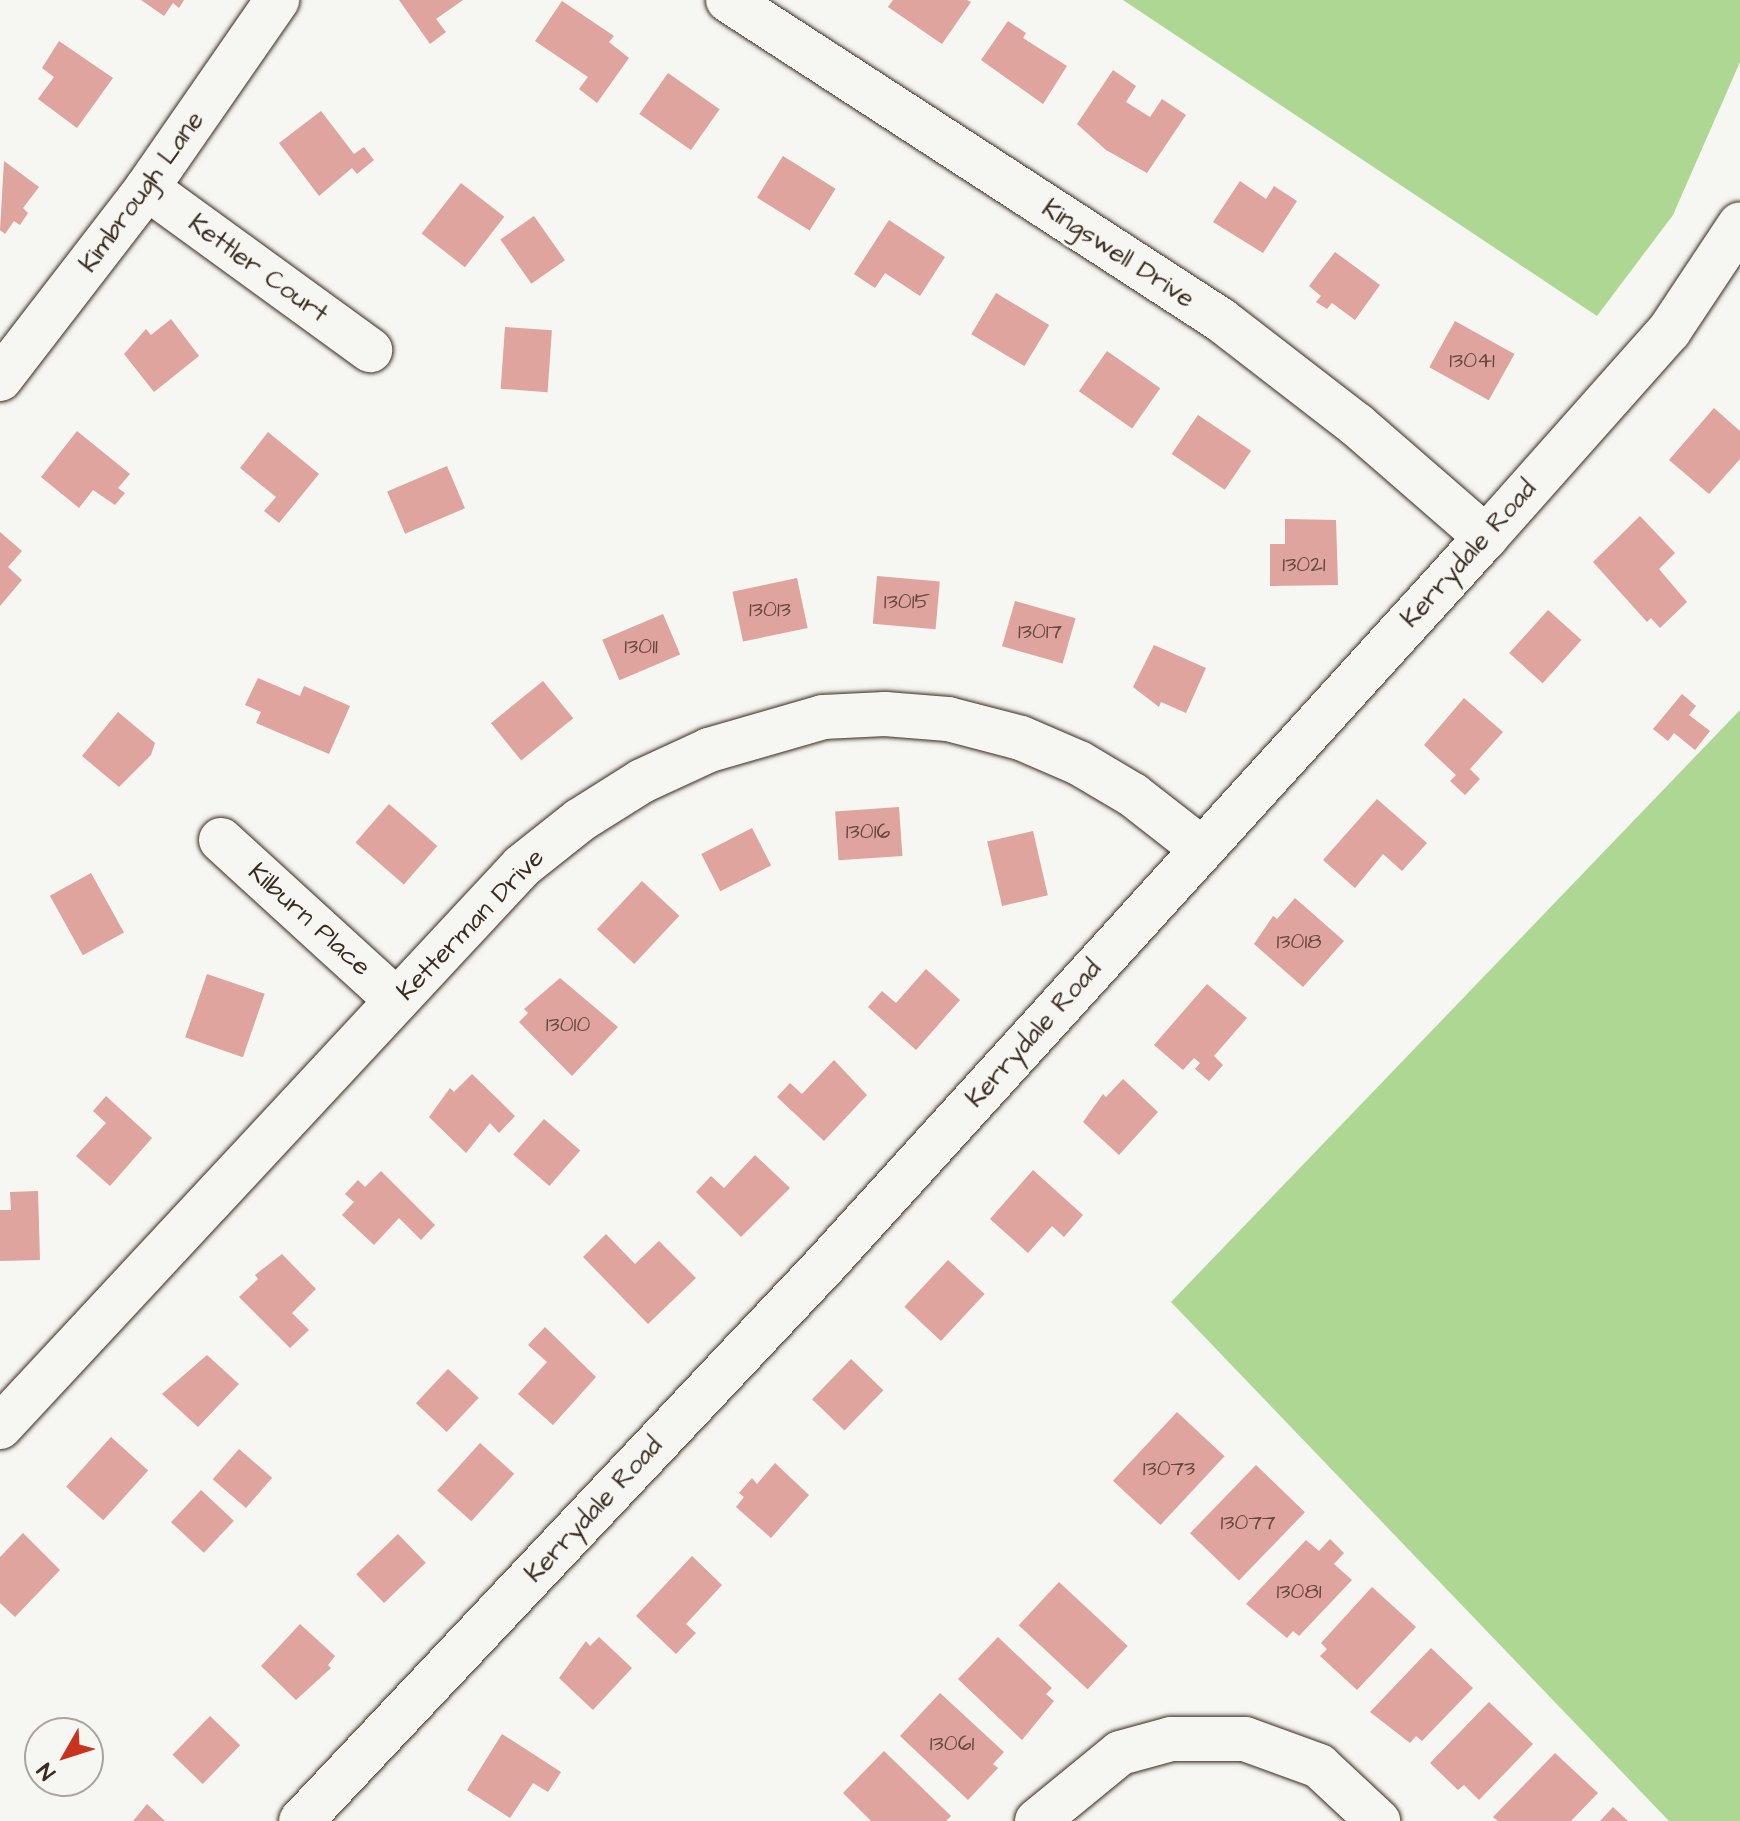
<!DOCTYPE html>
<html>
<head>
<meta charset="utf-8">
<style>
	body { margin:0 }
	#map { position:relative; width:1740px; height:1821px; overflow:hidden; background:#f6f6f2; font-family:"Architects Daughter",sans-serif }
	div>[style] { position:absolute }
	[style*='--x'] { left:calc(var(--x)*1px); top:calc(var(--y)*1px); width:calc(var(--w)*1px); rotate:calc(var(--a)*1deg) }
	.green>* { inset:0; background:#aed793 }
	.building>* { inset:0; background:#dea49d; transform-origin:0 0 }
	.roads { filter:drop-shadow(0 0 2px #3b2a1e) drop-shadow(0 0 2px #3b2a1e) }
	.minor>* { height:44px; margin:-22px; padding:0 22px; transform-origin:22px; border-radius:22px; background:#f6f6f2 }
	span { translate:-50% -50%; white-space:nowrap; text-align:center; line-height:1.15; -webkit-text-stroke:6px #f6f6f2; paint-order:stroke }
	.number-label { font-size:22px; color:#64483e }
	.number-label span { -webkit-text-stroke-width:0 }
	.street-label { font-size:26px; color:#3b2a1e }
	.north { position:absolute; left:24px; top:1717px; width:80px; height:80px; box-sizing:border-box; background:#f6f6f2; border:2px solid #aba49d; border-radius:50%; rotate:231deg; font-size:22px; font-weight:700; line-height:32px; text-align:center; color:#3b2a1e }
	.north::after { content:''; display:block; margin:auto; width:28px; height:36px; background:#c8321e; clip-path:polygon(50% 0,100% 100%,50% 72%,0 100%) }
</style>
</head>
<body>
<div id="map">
	<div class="green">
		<i style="clip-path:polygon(1123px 0,1740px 0,1740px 62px,1673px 215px,1597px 316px)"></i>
		<i style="clip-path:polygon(1740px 710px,1740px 1821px,1669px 1821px,1171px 1302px)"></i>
	</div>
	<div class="building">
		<i style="clip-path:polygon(141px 0,184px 0,179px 8px,173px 3px,164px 16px)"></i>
		<i style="clip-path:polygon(399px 0,463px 0,436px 19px,446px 32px,430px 44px)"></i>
		<i style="clip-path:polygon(893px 0,967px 0,971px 2px,942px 44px,888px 7px)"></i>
		<i style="clip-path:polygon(562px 1px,614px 36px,609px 42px,629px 58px,597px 103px,579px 89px,588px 77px,535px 41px)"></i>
		<i style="clip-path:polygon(1008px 21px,1026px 33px,1023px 38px,1067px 66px,1043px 104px,981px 60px)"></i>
		<i style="clip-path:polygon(59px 41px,113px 78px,77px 128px,38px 99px,54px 77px,42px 68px)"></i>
		<i style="clip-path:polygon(1113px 70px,1136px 86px,1126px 102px,1150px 117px,1162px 99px,1186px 115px,1147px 173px,1106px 150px,1077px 124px)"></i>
		<i style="left:668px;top:73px;width:63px;height:50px;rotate:35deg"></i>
		<i style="clip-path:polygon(321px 111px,354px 154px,364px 147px,374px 160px,357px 174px,352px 168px,319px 196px,279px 143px)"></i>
		<i style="left:783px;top:156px;width:62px;height:49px;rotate:32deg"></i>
		<i style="clip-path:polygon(4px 161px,39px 187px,23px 208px,28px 213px,20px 225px,14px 221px,5px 234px,0 230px)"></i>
		<i style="clip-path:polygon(1240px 181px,1266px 199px,1274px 186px,1297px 201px,1263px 253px,1213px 222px)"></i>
		<i style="left:461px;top:183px;width:55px;height:64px;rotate:38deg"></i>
		<i style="left:534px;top:216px;width:54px;height:41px;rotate:55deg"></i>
		<i style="clip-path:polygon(889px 220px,945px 257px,920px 296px,885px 273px,875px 288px,854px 274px)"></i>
		<i style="clip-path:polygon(1335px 252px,1380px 285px,1355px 320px,1332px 303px,1327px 309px,1316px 302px,1321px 296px,1309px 286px)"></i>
		<i style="left:996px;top:293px;width:62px;height:48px;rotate:31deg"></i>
		<i style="clip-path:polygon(171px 319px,199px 356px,154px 392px,124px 354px,146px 329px,151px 335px)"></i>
		<i style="left:1455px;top:321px;width:68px;height:53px;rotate:29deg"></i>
		<i style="left:505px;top:327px;width:47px;height:62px;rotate:4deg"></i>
		<i style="left:1107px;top:351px;width:65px;height:49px;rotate:35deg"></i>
		<i style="clip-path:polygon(1714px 408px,1740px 431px,1740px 459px,1709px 494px,1669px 460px)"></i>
		<i style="left:1198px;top:415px;width:64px;height:47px;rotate:34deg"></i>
		<i style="clip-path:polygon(77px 431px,130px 474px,118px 488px,125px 493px,115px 505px,93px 490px,79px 508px,41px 477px)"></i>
		<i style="clip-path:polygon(268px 432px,319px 474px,279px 523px,264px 511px,276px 497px,240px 468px)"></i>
		<i style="left:447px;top:466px;width:46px;height:65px;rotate:67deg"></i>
		<i style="clip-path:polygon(1640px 516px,1675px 553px,1659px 569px,1687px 602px,1660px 628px,1651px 618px,1647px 622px,1593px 562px)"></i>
		<i style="clip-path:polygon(1285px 519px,1336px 520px,1338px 585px,1270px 586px,1270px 544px,1285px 544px)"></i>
		<i style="clip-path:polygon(0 532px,22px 551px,8px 567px,22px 580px,0 606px)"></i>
		<i style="left:877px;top:576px;width:63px;height:48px;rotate:5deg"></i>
		<i style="left:797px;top:578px;width:51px;height:66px;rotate:78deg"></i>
		<i style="left:1015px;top:601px;width:63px;height:47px;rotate:16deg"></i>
		<i style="left:1548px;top:610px;width:45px;height:58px;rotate:42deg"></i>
		<i style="left:663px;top:614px;width:44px;height:66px;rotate:67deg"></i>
		<i style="clip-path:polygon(1154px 645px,1206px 668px,1186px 713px,1161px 702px,1159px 707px,1133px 687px)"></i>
		<i style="clip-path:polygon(258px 678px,300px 696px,304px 686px,350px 706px,329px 754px,256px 723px,261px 712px,245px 705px)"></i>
		<i style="left:543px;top:681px;width:48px;height:67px;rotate:51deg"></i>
		<i style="clip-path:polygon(1682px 694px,1696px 706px,1689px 715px,1710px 731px,1695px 750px,1674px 733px,1668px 741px,1653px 729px)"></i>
		<i style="clip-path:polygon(1464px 698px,1503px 732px,1470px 769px,1480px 779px,1465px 795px,1450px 781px,1456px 775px,1424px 745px)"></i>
		<i style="clip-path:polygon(118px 712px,155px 743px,151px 755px,119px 787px,82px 756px)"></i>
		<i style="clip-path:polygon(1377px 799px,1427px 843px,1402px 871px,1383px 854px,1355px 888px,1323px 860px)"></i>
		<i style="left:389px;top:804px;width:64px;height:51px;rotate:41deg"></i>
		<i style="left:899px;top:807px;width:49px;height:64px;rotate:86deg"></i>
		<i style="left:752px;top:828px;width:42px;height:57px;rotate:63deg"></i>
		<i style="left:1033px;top:831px;width:66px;height:47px;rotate:77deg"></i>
		<i style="left:91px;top:873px;width:68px;height:47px;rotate:61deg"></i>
		<i style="left:642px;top:881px;width:51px;height:66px;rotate:43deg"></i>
		<i style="clip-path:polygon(1295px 898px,1344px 941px,1303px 987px,1254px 944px,1273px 916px,1277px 919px)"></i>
		<i style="clip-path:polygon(926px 969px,960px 1000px,916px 1050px,868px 1007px,882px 991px,896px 1003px)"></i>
		<i style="left:207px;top:974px;width:61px;height:67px;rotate:19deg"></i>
		<i style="clip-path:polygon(560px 978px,618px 1027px,572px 1076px,519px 1022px,528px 1013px,524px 1009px)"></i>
		<i style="clip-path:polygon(1207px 984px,1247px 1018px,1214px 1056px,1223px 1065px,1209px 1081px,1195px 1069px,1200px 1063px,1194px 1058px,1183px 1070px,1154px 1045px)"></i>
		<i style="clip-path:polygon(834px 1060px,867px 1095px,824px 1141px,777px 1097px,790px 1083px,802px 1094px)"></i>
		<i style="clip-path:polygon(472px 1074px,515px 1116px,499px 1133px,490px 1123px,466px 1153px,429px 1117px,450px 1088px,454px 1092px)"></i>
		<i style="clip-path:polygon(1123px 1079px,1158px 1112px,1119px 1155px,1083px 1122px,1103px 1094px,1106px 1097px)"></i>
		<i style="clip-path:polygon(106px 1096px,152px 1138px,110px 1186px,76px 1156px,106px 1123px,93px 1111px)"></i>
		<i style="left:544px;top:1119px;width:48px;height:47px;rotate:41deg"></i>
		<i style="clip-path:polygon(755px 1155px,790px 1188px,741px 1237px,696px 1192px,711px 1176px,724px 1188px)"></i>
		<i style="clip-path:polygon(1033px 1170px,1083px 1215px,1064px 1237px,1052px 1226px,1028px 1253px,990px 1219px)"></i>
		<i style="clip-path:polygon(381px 1171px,435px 1225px,421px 1240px,399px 1218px,374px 1245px,342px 1215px,354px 1202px,345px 1194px,358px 1180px,365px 1187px)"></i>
		<i style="clip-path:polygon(38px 1191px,40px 1260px,0 1261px,0 1210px,11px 1210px,10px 1192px)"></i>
		<i style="clip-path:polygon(606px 1234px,635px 1264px,659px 1241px,696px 1278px,648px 1324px,583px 1257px)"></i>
		<i style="clip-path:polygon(282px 1254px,316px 1289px,292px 1313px,309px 1330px,290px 1348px,239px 1297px,258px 1279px,255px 1275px)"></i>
		<i style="left:948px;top:1260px;width:50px;height:64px;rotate:43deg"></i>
		<i style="clip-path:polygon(545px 1327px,596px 1377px,553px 1425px,518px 1394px,547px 1362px,528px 1345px)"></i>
		<i style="clip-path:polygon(207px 1355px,239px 1384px,198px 1427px,162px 1394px)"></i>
		<i style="left:851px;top:1359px;width:45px;height:56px;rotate:44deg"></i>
		<i style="left:448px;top:1369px;width:42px;height:47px;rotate:43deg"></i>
		<i style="left:1177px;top:1412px;width:65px;height:94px;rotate:43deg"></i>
		<i style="left:111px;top:1437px;width:50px;height:67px;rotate:42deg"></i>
		<i style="left:480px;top:1443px;width:46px;height:64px;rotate:42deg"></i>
		<i style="left:239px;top:1449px;width:44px;height:40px;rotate:41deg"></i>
		<i style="clip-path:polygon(775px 1463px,809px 1495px,771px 1538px,736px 1507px,744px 1497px,739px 1493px,752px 1478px,757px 1484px)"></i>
		<i style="left:1256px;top:1465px;width:68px;height:95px;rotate:44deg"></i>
		<i style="left:201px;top:1490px;width:45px;height:44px;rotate:43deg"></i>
		<i style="clip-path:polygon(23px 1533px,60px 1570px,15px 1617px,0 1603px,0 1557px)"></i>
		<i style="left:398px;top:1534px;width:40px;height:58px;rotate:46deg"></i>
		<i style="clip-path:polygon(1330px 1539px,1344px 1553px,1334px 1564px,1352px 1580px,1299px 1636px,1293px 1631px,1287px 1638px,1246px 1604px,1306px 1540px,1319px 1551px)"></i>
		<i style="clip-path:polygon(692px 1556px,722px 1585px,686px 1624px,696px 1633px,676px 1654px,636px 1616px)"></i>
		<i style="left:1059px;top:1582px;width:94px;height:59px;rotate:43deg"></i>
		<i style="clip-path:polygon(1372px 1587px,1416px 1627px,1357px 1690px,1320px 1656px,1327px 1649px,1321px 1643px)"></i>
		<i style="clip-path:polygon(300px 1624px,335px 1656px,328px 1665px,331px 1668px,296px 1700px,261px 1666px)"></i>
		<i style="clip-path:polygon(599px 1637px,632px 1668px,593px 1710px,559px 1678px,586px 1641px,590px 1646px)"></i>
		<i style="clip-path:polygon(998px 1637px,1052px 1688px,1046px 1694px,1054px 1701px,1022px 1740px,958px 1679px)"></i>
		<i style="clip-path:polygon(1431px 1648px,1473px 1688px,1422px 1741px,1416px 1736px,1410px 1743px,1370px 1712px)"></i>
		<i style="clip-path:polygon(940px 1693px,1004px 1752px,993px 1764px,998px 1768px,968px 1800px,900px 1736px)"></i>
		<i style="clip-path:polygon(1489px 1702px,1533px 1744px,1479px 1800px,1464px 1785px,1458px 1790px,1430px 1763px)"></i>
		<i style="left:210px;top:1716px;width:42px;height:54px;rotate:44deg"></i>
		<i style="clip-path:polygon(502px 1734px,561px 1772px,548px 1792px,533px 1783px,510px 1818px,467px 1790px)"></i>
		<i style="clip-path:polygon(884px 1751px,951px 1816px,946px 1821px,871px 1821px,843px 1793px)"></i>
		<i style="clip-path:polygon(1555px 1753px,1598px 1793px,1571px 1821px,1498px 1821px,1493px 1817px)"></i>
		<i style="clip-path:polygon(147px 1804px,165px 1821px,133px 1821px)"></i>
		<i style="clip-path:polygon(1613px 1807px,1628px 1821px,1600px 1821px)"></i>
	</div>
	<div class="roads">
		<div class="minor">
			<i style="--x:728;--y:0;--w:588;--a:32.99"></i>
			<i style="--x:1221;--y:320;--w:172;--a:37.7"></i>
			<i style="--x:1357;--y:425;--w:171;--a:41"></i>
			<i style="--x:147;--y:188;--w:276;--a:36"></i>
			<i style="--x:0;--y:379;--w:241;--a:-52.4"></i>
			<i style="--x:147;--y:188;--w:229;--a:-55.3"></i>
			<i style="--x:221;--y:840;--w:237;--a:42.4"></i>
			<i style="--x:0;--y:1427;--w:766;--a:-47.06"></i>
			<i style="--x:522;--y:866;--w:74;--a:-38.4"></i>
			<i style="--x:580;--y:820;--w:73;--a:-32.2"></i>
			<i style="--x:642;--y:781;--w:74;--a:-24.8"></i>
			<i style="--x:709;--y:750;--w:119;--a:-16.1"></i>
			<i style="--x:823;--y:717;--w:62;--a:-2.8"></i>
			<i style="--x:885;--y:714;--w:63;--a:4.5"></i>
			<i style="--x:948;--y:719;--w:75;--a:14.6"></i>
			<i style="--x:1021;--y:738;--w:63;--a:23.3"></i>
			<i style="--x:1079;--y:763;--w:63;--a:30.7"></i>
			<i style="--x:1133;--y:795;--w:88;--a:38"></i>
			<i style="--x:301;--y:1821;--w:764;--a:-46.7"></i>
			<i style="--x:825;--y:1265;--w:983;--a:-47.76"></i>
			<i style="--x:1486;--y:537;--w:276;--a:-48.4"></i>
			<i style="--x:1669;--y:331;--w:128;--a:-56.4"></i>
			<i style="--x:1037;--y:1821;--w:107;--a:-39.3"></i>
			<i style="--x:1120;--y:1753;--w:53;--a:-15.4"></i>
			<i style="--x:1171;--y:1739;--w:74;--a:0"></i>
			<i style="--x:1245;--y:1739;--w:79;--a:20"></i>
			<i style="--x:1319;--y:1766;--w:81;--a:43"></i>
		</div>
	</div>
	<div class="number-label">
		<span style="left:1472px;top:361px">13041</span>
		<span style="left:1304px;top:565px">13021</span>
		<span style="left:907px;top:602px">13015</span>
		<span style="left:770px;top:610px">13013</span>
		<span style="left:1040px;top:632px">13017</span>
		<span style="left:641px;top:647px">13011</span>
		<span style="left:868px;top:832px">13016</span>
		<span style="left:1299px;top:942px">13018</span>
		<span style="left:568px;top:1025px">13010</span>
		<span style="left:1169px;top:1469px">13073</span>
		<span style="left:1248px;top:1523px">13077</span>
		<span style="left:1299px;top:1592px">13081</span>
		<span style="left:952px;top:1744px">13061</span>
	</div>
	<div class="street-label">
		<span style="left:142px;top:192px;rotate:-54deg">Kimbrough Lane</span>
		<span style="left:1118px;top:254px;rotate:33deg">Kingswell Drive</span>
		<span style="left:258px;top:269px;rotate:36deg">Kettler Court</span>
		<span style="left:1469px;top:554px;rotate:-48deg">Kerrydale Road</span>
		<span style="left:309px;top:920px;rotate:42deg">Kilburn Place</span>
		<span style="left:471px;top:925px;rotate:-46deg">Ketterman Drive</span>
		<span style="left:1034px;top:1034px;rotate:-48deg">Kerrydale Road</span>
		<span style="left:594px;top:1510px;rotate:-47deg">Kerrydale Road</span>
	</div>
	<div class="north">N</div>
</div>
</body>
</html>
